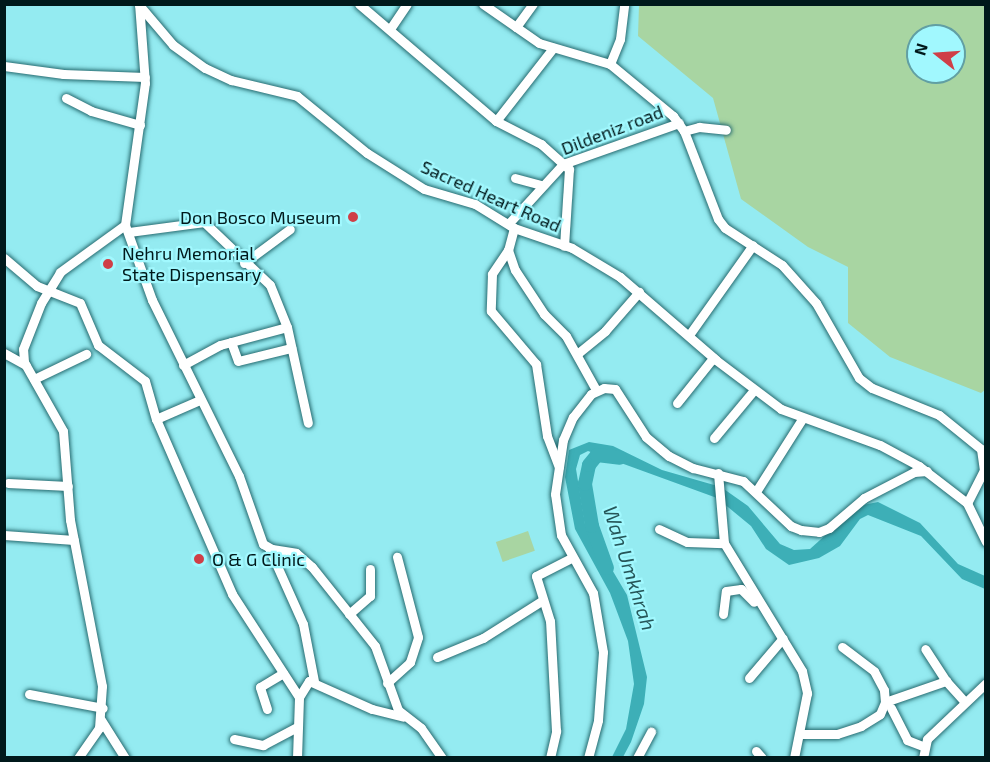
<!DOCTYPE html>
<html>
<head>
<meta charset="utf-8">
<style>
	body { margin:0 }
	#map { position:relative; width:990px; height:762px; overflow:hidden; background:#94ebf1; font-family:"Exo 2",sans-serif }
	div>[style] { position:absolute }
	[style*='--x'] { left:calc(var(--x)*1px); top:calc(var(--y)*1px); width:calc(var(--w)*1px); rotate:calc(var(--a)*1deg) }
	.green>* { inset:0; background:#a8d5a2; transform-origin:0 0 }
	.water>* { inset:0; background:#3dafb7 }
	.river>* { height:14px; margin:-7px; padding:0 7px; transform-origin:7px; border-radius:7px; background:#3dafb7 }
	.roads { filter:drop-shadow(0 0 2px #276b70) drop-shadow(0 0 2px #276b70) }
	.minor>* { height:9px; margin:-4.5px; padding:0 4.5px; transform-origin:4.5px; border-radius:4.5px; background:#fff }
	.dots>* { width:16px; height:16px; translate:-50% -50%; box-sizing:border-box; border:3px solid #a1f8fe; border-radius:50% }
	span { translate:-50% -50%; white-space:nowrap; text-align:center; line-height:1.15; -webkit-text-stroke:4.5px #a1f8fe; paint-order:stroke }
	.street-label { font-size:18px; color:#00191b }
	.poi-label { font-size:18px; color:#00191b }
	.right { translate:-100% -50%; text-align:right }
	.left { translate:0 -50%; text-align:left }
	.water-label { font-size:20px; color:#265659; font-style:italic }
	.frame { position:absolute; inset:0; border:6px solid #00191b; pointer-events:none }
	.north { position:absolute; left:906px; top:24px; width:60px; height:60px; box-sizing:border-box; background:#a1f8fe; border:2px solid #619fa3; border-radius:50%; rotate:287deg; font-size:16px; font-weight:700; line-height:24px; text-align:center; color:#00191b }
	.north::after { content:''; display:block; margin:auto; width:21px; height:27px; background:#cf3f47; clip-path:polygon(50% 0,100% 100%,50% 72%,0 100%) }
</style>
</head>
<body>
<div id="map">
	<div class="green">
		<i style="clip-path:polygon(evenodd,639px 5px,985px 5px,985px 390px,981px 393px,890px 357px,848px 323px,848px 267px,808px 247px,741px 199px,713px 98px,638px 36px,639px 5px,918px 36px,954px 36px,954px 72px,918px 72px,918px 36px)"></i>
		<i style="left:528px;top:531px;width:21px;height:34px;rotate:71deg"></i>
	</div>
	<div class="water">
		<i style="clip-path:polygon(589px 442px,613px 446px,662px 470px,721px 487px,748px 506px,780px 544px,794px 550px,810px 549px,858px 506px,878px 502px,920px 523px,958px 564px,985px 576px,985px 589px,962px 579px,921px 536px,868px 515px,860px 519px,840px 546px,819px 558px,789px 565px,766px 549px,751px 526px,717px 498px,588px 451px,580px 455px,576px 469px,585px 524px,627px 595px,647px 677px,644px 704px,631px 742px,623px 757px,612px 757px,626px 729px,634px 684px,628px 641px,610px 593px,575px 529px,565px 477px,569px 450px)"></i>
	</div>
	<div class="river">
		<i style="--x:607;--y:568;--w:45;--a:-109.7"></i>
		<i style="--x:592;--y:526;--w:43;--a:-99.5"></i>
		<i style="--x:585;--y:484;--w:19;--a:-78"></i>
		<i style="--x:589;--y:465;--w:13;--a:-51"></i>
		<i style="--x:597;--y:455;--w:23;--a:7"></i>
	</div>
	<div class="roads">
		<div class="minor">
			<i style="--x:359;--y:4;--w:180;--a:40.5"></i>
			<i style="--x:496;--y:121;--w:51;--a:27.1"></i>
			<i style="--x:541;--y:144;--w:38;--a:42"></i>
			<i style="--x:569;--y:169;--w:77;--a:93.7"></i>
			<i style="--x:483;--y:4;--w:68;--a:34.9"></i>
			<i style="--x:539;--y:43;--w:74;--a:16.5"></i>
			<i style="--x:610;--y:64;--w:82;--a:39.5"></i>
			<i style="--x:673;--y:116;--w:19;--a:54"></i>
			<i style="--x:684;--y:131;--w:94;--a:68.9"></i>
			<i style="--x:718;--y:219;--w:11;--a:52"></i>
			<i style="--x:725;--y:228;--w:68;--a:33"></i>
			<i style="--x:782;--y:265;--w:51;--a:48.2"></i>
			<i style="--x:816;--y:303;--w:86;--a:60.2"></i>
			<i style="--x:859;--y:378;--w:16;--a:38"></i>
			<i style="--x:872;--y:388;--w:72;--a:21.9"></i>
			<i style="--x:939;--y:415;--w:54;--a:39"></i>
			<i style="--x:981;--y:449;--w:21;--a:82"></i>
			<i style="--x:984;--y:470;--w:37;--a:117"></i>
			<i style="--x:139;--y:5;--w:52;--a:49.6"></i>
			<i style="--x:173;--y:45;--w:39;--a:36"></i>
			<i style="--x:205;--y:68;--w:29;--a:25"></i>
			<i style="--x:231;--y:80;--w:68;--a:13.6"></i>
			<i style="--x:297;--y:96;--w:90;--a:39.2"></i>
			<i style="--x:367;--y:153;--w:67;--a:32.3"></i>
			<i style="--x:424;--y:189;--w:53;--a:16.4"></i>
			<i style="--x:475;--y:204;--w:46;--a:31.6"></i>
			<i style="--x:514;--y:228;--w:61;--a:19"></i>
			<i style="--x:572;--y:248;--w:56;--a:31.1"></i>
			<i style="--x:620;--y:277;--w:127;--a:40.8"></i>
			<i style="--x:716;--y:360;--w:81;--a:37"></i>
			<i style="--x:781;--y:409;--w:105;--a:20"></i>
			<i style="--x:880;--y:445;--w:44;--a:28.3"></i>
			<i style="--x:919;--y:466;--w:61;--a:37.6"></i>
			<i style="--x:967;--y:503;--w:43;--a:64"></i>
			<i style="--x:516;--y:27;--w:29;--a:-54"></i>
			<i style="--x:390;--y:29;--w:30;--a:-56"></i>
			<i style="--x:610;--y:64;--w:27;--a:-68"></i>
			<i style="--x:620;--y:39;--w:35;--a:-83"></i>
			<i style="--x:4;--y:66;--w:60;--a:7.7"></i>
			<i style="--x:63;--y:74;--w:82;--a:2.1"></i>
			<i style="--x:66;--y:98;--w:28;--a:27"></i>
			<i style="--x:91;--y:111;--w:51;--a:15.9"></i>
			<i style="--x:496;--y:121;--w:93;--a:-52"></i>
			<i style="--x:684;--y:131;--w:16;--a:-15"></i>
			<i style="--x:699;--y:127;--w:27;--a:6"></i>
			<i style="--x:515;--y:178;--w:28;--a:15"></i>
			<i style="--x:510;--y:222;--w:79;--a:-47.6"></i>
			<i style="--x:563;--y:164;--w:123;--a:-19.5"></i>
			<i style="--x:125;--y:225;--w:80;--a:70.2"></i>
			<i style="--x:152;--y:300;--w:196;--a:63.7"></i>
			<i style="--x:239;--y:476;--w:72;--a:70.6"></i>
			<i style="--x:263;--y:544;--w:10;--a:29"></i>
			<i style="--x:272;--y:549;--w:24;--a:9"></i>
			<i style="--x:296;--y:553;--w:21;--a:41"></i>
			<i style="--x:312;--y:567;--w:101;--a:51.4"></i>
			<i style="--x:375;--y:646;--w:68;--a:70.2"></i>
			<i style="--x:398;--y:710;--w:29;--a:38"></i>
			<i style="--x:421;--y:728;--w:37;--a:55"></i>
			<i style="--x:514;--y:228;--w:23;--a:105"></i>
			<i style="--x:508;--y:250;--w:21;--a:71"></i>
			<i style="--x:515;--y:270;--w:53;--a:56.6"></i>
			<i style="--x:544;--y:314;--w:31;--a:45"></i>
			<i style="--x:566;--y:336;--w:62;--a:60.9"></i>
			<i style="--x:129;--y:232;--w:76;--a:-7.6"></i>
			<i style="--x:204;--y:222;--w:91;--a:43.7"></i>
			<i style="--x:270;--y:285;--w:45;--a:68"></i>
			<i style="--x:287;--y:327;--w:98;--a:77.7"></i>
			<i style="--x:508;--y:250;--w:29;--a:124"></i>
			<i style="--x:492;--y:274;--w:37;--a:92"></i>
			<i style="--x:491;--y:311;--w:70;--a:49.7"></i>
			<i style="--x:536;--y:364;--w:73;--a:81.3"></i>
			<i style="--x:547;--y:436;--w:33;--a:69"></i>
			<i style="--x:4;--y:258;--w:43;--a:40.3"></i>
			<i style="--x:37;--y:286;--w:46;--a:21.6"></i>
			<i style="--x:80;--y:303;--w:46;--a:66.8"></i>
			<i style="--x:98;--y:345;--w:59;--a:37.5"></i>
			<i style="--x:145;--y:381;--w:40;--a:74"></i>
			<i style="--x:156;--y:419;--w:191;--a:66.5"></i>
			<i style="--x:232;--y:594;--w:123;--a:57"></i>
			<i style="--x:244;--y:263;--w:57;--a:-36.5"></i>
			<i style="--x:689;--y:335;--w:110;--a:-54.6"></i>
			<i style="--x:231;--y:342;--w:20;--a:70"></i>
			<i style="--x:238;--y:361;--w:55;--a:-13.8"></i>
			<i style="--x:4;--y:353;--w:25;--a:29"></i>
			<i style="--x:577;--y:354;--w:36;--a:-39"></i>
			<i style="--x:605;--y:331;--w:52;--a:-48.9"></i>
			<i style="--x:183;--y:365;--w:42;--a:-28.4"></i>
			<i style="--x:220;--y:345;--w:69;--a:-15"></i>
			<i style="--x:34;--y:379;--w:58;--a:-25.7"></i>
			<i style="--x:677;--y:403;--w:58;--a:-51.3"></i>
			<i style="--x:156;--y:419;--w:48;--a:-23.4"></i>
			<i style="--x:714;--y:438;--w:62;--a:-50.2"></i>
			<i style="--x:718;--y:473;--w:70;--a:85.1"></i>
			<i style="--x:724;--y:543;--w:150;--a:58.6"></i>
			<i style="--x:802;--y:671;--w:23;--a:77"></i>
			<i style="--x:807;--y:693;--w:66;--a:101.3"></i>
			<i style="--x:8;--y:483;--w:60;--a:2.9"></i>
			<i style="--x:757;--y:490;--w:84;--a:-57.6"></i>
			<i style="--x:659;--y:529;--w:31;--a:25"></i>
			<i style="--x:687;--y:542;--w:37;--a:2"></i>
			<i style="--x:4;--y:535;--w:70;--a:4.1"></i>
			<i style="--x:269;--y:548;--w:83;--a:65.9"></i>
			<i style="--x:303;--y:624;--w:58;--a:79.1"></i>
			<i style="--x:349;--y:614;--w:28;--a:-41"></i>
			<i style="--x:370;--y:596;--w:27;--a:-90"></i>
			<i style="--x:723;--y:614;--w:23;--a:-83"></i>
			<i style="--x:726;--y:591;--w:15;--a:-8"></i>
			<i style="--x:741;--y:589;--w:18;--a:45"></i>
			<i style="--x:437;--y:657;--w:50;--a:-22.4"></i>
			<i style="--x:483;--y:638;--w:71;--a:-32.3"></i>
			<i style="--x:749;--y:678;--w:52;--a:-49.6"></i>
			<i style="--x:946;--y:681;--w:28;--a:48"></i>
			<i style="--x:387;--y:683;--w:31;--a:-42"></i>
			<i style="--x:410;--y:662;--w:26;--a:-72"></i>
			<i style="--x:418;--y:637;--w:83;--a:-104.7"></i>
			<i style="--x:29;--y:694;--w:75;--a:10.7"></i>
			<i style="--x:885;--y:702;--w:65;--a:-19"></i>
			<i style="--x:946;--y:681;--w:38;--a:-123"></i>
			<i style="--x:891;--y:708;--w:36;--a:63"></i>
			<i style="--x:907;--y:740;--w:17;--a:21"></i>
			<i style="--x:267;--y:709;--w:23;--a:-108"></i>
			<i style="--x:260;--y:687;--w:27;--a:-31"></i>
			<i style="--x:101;--y:720;--w:45;--a:57.7"></i>
			<i style="--x:800;--y:734;--w:37;--a:0"></i>
			<i style="--x:837;--y:734;--w:25;--a:-18"></i>
			<i style="--x:861;--y:726;--w:22;--a:-32"></i>
			<i style="--x:880;--y:714;--w:13;--a:-67"></i>
			<i style="--x:885;--y:702;--w:12;--a:-95"></i>
			<i style="--x:884;--y:690;--w:21;--a:-118"></i>
			<i style="--x:874;--y:671;--w:40;--a:-143"></i>
			<i style="--x:234;--y:739;--w:30;--a:12"></i>
			<i style="--x:263;--y:745;--w:38;--a:-28"></i>
			<i style="--x:756;--y:751;--w:9;--a:49"></i>
			<i style="--x:78;--y:758;--w:37;--a:-55"></i>
			<i style="--x:99;--y:728;--w:42;--a:-85.9"></i>
			<i style="--x:102;--y:686;--w:169;--a:-100.9"></i>
			<i style="--x:70;--y:520;--w:89;--a:-94.5"></i>
			<i style="--x:63;--y:431;--w:79;--a:-119.5"></i>
			<i style="--x:24;--y:362;--w:13;--a:-94"></i>
			<i style="--x:23;--y:349;--w:49;--a:-68.6"></i>
			<i style="--x:41;--y:303;--w:36;--a:-58"></i>
			<i style="--x:60;--y:272;--w:80;--a:-35.9"></i>
			<i style="--x:125;--y:225;--w:143;--a:-82"></i>
			<i style="--x:145;--y:83;--w:79;--a:-94.3"></i>
			<i style="--x:297;--y:758;--w:61;--a:-88.1"></i>
			<i style="--x:299;--y:697;--w:19;--a:-58"></i>
			<i style="--x:309;--y:681;--w:69;--a:24"></i>
			<i style="--x:372;--y:709;--w:32;--a:14"></i>
			<i style="--x:550;--y:758;--w:28;--a:-77"></i>
			<i style="--x:556;--y:731;--w:110;--a:-93.1"></i>
			<i style="--x:550;--y:621;--w:47;--a:-107.3"></i>
			<i style="--x:536;--y:576;--w:39;--a:-27"></i>
			<i style="--x:588;--y:758;--w:39;--a:-75"></i>
			<i style="--x:598;--y:720;--w:68;--a:-85.8"></i>
			<i style="--x:603;--y:652;--w:60;--a:-99.6"></i>
			<i style="--x:593;--y:593;--w:66;--a:-118.9"></i>
			<i style="--x:561;--y:535;--w:41;--a:-98.3"></i>
			<i style="--x:555;--y:494;--w:55;--a:-81.6"></i>
			<i style="--x:563;--y:440;--w:25;--a:-67"></i>
			<i style="--x:573;--y:417;--w:29;--a:-52"></i>
			<i style="--x:591;--y:394;--w:14;--a:-25"></i>
			<i style="--x:604;--y:388;--w:11;--a:5"></i>
			<i style="--x:615;--y:389;--w:57;--a:57.1"></i>
			<i style="--x:646;--y:437;--w:30;--a:40"></i>
			<i style="--x:669;--y:456;--w:27;--a:27"></i>
			<i style="--x:693;--y:468;--w:52;--a:14.6"></i>
			<i style="--x:743;--y:481;--w:66;--a:43.2"></i>
			<i style="--x:791;--y:526;--w:11;--a:22"></i>
			<i style="--x:801;--y:530;--w:18;--a:6"></i>
			<i style="--x:819;--y:532;--w:11;--a:-22"></i>
			<i style="--x:829;--y:528;--w:46;--a:-40.6"></i>
			<i style="--x:864;--y:498;--w:56;--a:-27.5"></i>
			<i style="--x:914;--y:472;--w:13;--a:-4"></i>
			<i style="--x:637;--y:758;--w:30;--a:-62"></i>
			<i style="--x:923;--y:758;--w:19;--a:-78"></i>
			<i style="--x:927;--y:739;--w:81;--a:-43.5"></i>
		</div>
	</div>
	<div class="dots">
		<i style="left:353px;top:217px;background:#cf3f47"></i>
		<i style="left:108px;top:264px;background:#cf3f47"></i>
		<i style="left:199px;top:559px;background:#cf3f47"></i>
	</div>
	<div class="street-label">
		<span style="left:612px;top:130px;rotate:-21deg">Dildeniz road</span>
		<span style="left:491px;top:196px;rotate:24deg">Sacred Heart Road</span>
	</div>
	<div class="poi-label">
		<span class="right" style="left:341px;top:217px">Don Bosco Museum</span>
		<span class="left" style="left:122px;top:264px">Nehru Memorial<br>State Dispensary</span>
		<span class="left" style="left:212px;top:559px">O &amp; G Clinic</span>
	</div>
	<div class="water-label">
		<span style="left:630px;top:568px;rotate:72deg">Wah Umkhrah</span>
	</div>
	<div class="frame"></div>
	<div class="north">N</div>
</div>
</body>
</html>
